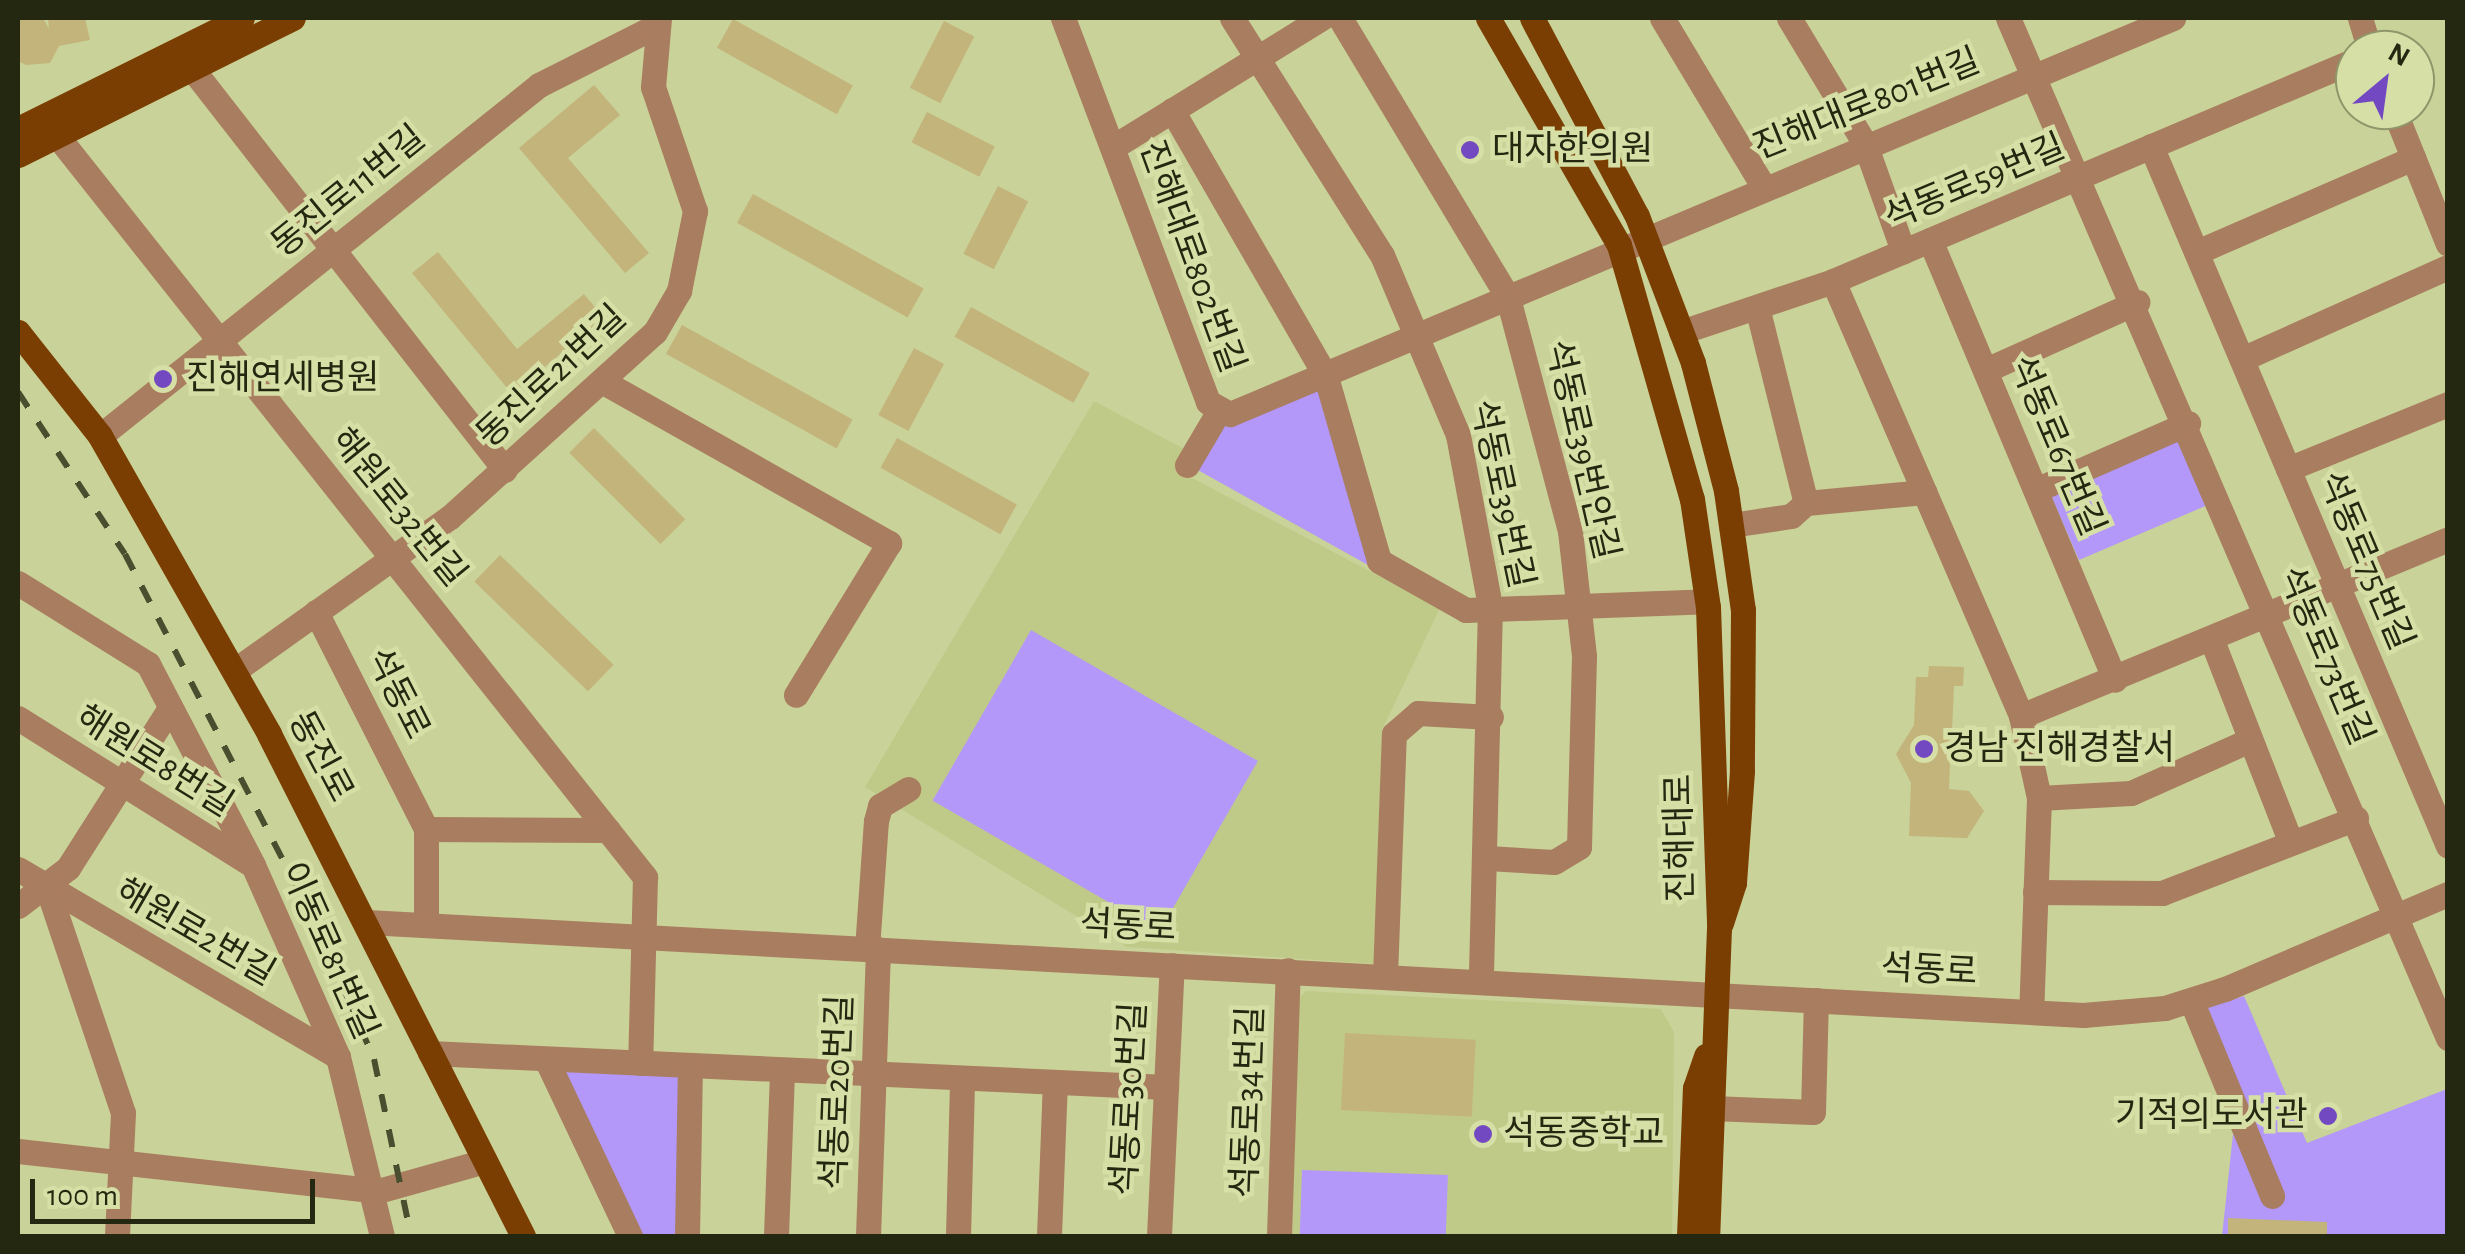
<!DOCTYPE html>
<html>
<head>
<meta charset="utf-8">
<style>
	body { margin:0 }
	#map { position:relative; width:2465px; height:1254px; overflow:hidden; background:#c9d298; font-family:"Alegreya Sans","Noto Sans KR",sans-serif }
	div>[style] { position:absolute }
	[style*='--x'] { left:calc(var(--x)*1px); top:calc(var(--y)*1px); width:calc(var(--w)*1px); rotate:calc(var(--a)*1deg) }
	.built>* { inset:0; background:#c0ca88 }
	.green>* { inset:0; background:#b398f9; transform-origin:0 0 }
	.building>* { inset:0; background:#c3b47b; transform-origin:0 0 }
	.minor>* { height:25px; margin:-12.5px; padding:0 12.5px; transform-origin:12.5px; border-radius:12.5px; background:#a97d5f }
	.major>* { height:25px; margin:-12.5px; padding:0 12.5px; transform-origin:12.5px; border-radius:12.5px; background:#7b3e02 }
	.rail>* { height:6px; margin-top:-3px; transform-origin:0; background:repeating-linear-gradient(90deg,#494e2f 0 18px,transparent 0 36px) }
	.dots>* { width:28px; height:28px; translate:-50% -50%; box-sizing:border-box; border:5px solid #d6dfa5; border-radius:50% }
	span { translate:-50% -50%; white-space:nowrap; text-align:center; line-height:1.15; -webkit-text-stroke:9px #d6dfa5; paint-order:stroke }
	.street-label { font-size:35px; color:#252811 }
	.poi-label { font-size:35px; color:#252811 }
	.left { translate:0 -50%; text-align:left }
	.right { translate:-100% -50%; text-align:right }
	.frame { position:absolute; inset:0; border:20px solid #252811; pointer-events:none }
	.north { position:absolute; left:2335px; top:30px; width:100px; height:100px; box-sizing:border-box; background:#d6dfa5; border:2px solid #8f966a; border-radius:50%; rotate:29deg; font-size:28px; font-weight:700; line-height:40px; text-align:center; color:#252811 }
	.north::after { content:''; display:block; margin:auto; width:35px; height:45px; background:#7349c2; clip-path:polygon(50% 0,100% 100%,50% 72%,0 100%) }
	.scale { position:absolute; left:30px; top:1179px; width:285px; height:45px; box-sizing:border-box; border:5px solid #252811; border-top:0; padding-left:12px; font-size:30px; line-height:35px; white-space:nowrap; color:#252811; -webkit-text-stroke:8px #d6dfa5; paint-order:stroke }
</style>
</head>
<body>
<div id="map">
	<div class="built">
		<i style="clip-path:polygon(1094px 401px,1184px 449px,1175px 469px,1440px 608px,1382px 730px,1374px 964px,1127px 947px,865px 787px)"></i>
		<i style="clip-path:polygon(1306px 991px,1661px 1009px,1674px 1032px,1672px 1236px,1288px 1236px,1297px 1000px)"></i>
	</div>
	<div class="green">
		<i style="clip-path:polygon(1324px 386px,1368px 565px,1196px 469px,1221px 423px)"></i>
		<i style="clip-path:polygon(2171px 438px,2183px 441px,2210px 504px,2079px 560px,2052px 498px,2057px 487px)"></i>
		<i style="left:1031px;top:630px;width:262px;height:197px;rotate:30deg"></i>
		<i style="clip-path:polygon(2244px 996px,2307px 1143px,2447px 1089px,2447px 1236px,2222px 1236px,2234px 1125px,2203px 1009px)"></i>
		<i style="clip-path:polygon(560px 1070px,684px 1074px,680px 1236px,642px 1236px)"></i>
		<i style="left:1302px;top:1170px;width:146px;height:66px;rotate:2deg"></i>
	</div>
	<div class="building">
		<i style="clip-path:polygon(18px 18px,43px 18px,49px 29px,48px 18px,85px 18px,90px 40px,59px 46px,50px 63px,26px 65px,18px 61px)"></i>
		<i style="left:733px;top:19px;width:137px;height:33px;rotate:29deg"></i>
		<i style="left:944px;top:21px;width:34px;height:75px;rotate:27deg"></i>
		<i style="clip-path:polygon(594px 85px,620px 115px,568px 158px,649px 253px,625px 273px,519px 148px)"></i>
		<i style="left:927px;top:112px;width:76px;height:34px;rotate:27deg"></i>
		<i style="left:998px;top:186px;width:34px;height:76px;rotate:27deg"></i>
		<i style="left:753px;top:194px;width:195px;height:33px;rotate:29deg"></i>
		<i style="clip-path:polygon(438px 252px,517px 349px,584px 294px,604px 318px,512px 394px,412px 273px)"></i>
		<i style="left:971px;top:307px;width:136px;height:34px;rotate:29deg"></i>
		<i style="left:682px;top:325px;width:195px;height:33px;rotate:29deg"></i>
		<i style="left:914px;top:348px;width:34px;height:76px;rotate:28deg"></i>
		<i style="left:594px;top:428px;width:129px;height:35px;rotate:45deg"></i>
		<i style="left:897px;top:438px;width:137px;height:34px;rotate:29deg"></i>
		<i style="left:500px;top:555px;width:158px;height:37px;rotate:44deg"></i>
		<i style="clip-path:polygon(1929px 666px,1964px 667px,1963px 686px,1954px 686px,1951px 753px,1963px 753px,1963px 763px,1950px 763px,1949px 789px,1969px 791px,1984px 811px,1967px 838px,1909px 836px,1911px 783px,1896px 754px,1914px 725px,1916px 677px,1928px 677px)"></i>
		<i style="left:1345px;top:1033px;width:131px;height:77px;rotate:3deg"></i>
		<i style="clip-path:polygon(2228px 1218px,2327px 1222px,2327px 1236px,2228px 1236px)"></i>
	</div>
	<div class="minor">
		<i style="--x:1063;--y:18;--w:410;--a:69.3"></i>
		<i style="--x:1208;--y:402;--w:25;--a:29"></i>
		<i style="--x:1230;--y:414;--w:1023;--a:-22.78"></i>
		<i style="--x:1232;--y:18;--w:280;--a:57.7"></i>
		<i style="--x:1382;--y:255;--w:195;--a:67.1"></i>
		<i style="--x:1458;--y:435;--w:174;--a:79.4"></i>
		<i style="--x:1490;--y:606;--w:376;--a:91.4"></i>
		<i style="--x:1340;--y:18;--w:327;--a:59"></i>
		<i style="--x:1508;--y:298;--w:241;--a:75.1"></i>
		<i style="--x:1570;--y:531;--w:126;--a:83.6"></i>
		<i style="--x:1584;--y:656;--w:191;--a:91.5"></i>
		<i style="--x:1579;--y:847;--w:29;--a:149"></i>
		<i style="--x:1554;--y:862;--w:67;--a:-176.6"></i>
		<i style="--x:1662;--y:18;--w:196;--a:59"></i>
		<i style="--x:1789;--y:18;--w:147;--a:58.9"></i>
		<i style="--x:1865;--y:144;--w:114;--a:70.4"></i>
		<i style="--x:2008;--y:18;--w:1111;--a:66.67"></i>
		<i style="--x:2360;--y:18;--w:34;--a:73"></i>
		<i style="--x:193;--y:70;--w:507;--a:52.05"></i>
		<i style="--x:1172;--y:110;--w:308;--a:60"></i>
		<i style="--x:1326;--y:377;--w:191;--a:73.9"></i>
		<i style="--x:1379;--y:561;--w:100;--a:29.4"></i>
		<i style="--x:1466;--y:610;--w:241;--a:-2.1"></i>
		<i style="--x:2394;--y:110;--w:144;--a:68.1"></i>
		<i style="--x:58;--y:137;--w:945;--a:51.58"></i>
		<i style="--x:645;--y:877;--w:186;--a:91.5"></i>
		<i style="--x:2151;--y:146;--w:760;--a:67.01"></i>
		<i style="--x:1113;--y:147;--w:246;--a:-31.7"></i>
		<i style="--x:1930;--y:240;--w:477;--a:67.2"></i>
		<i style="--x:2197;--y:252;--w:236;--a:-23.5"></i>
		<i style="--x:1833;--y:281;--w:474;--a:66.6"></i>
		<i style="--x:2021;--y:716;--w:84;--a:77.6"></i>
		<i style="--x:2039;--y:798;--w:214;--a:92.1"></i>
		<i style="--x:1758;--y:311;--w:198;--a:76"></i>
		<i style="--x:1681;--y:332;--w:160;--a:-18.5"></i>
		<i style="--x:1833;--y:281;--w:567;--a:-22.95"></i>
		<i style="--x:2242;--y:359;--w:226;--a:-24.1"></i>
		<i style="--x:1986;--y:370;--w:166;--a:-24.2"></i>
		<i style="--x:607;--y:384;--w:324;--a:29.4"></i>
		<i style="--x:889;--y:543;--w:178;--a:121.5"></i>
		<i style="--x:100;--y:436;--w:562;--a:-38.64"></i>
		<i style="--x:539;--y:85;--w:131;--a:-26.8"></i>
		<i style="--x:1187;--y:465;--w:65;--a:-59.5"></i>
		<i style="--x:2288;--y:469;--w:173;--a:-22.1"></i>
		<i style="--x:2038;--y:489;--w:164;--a:-23.7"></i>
		<i style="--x:1806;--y:503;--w:119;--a:-5.3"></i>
		<i style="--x:1731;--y:525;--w:61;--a:-8.5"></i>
		<i style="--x:1791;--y:516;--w:20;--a:-41"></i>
		<i style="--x:18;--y:583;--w:153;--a:31.9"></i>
		<i style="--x:148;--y:664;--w:227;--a:62.4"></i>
		<i style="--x:253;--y:865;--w:210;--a:66.1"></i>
		<i style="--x:338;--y:1057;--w:184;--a:76.2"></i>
		<i style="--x:316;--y:612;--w:243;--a:63.1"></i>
		<i style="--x:426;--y:829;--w:96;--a:90"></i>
		<i style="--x:2213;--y:643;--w:212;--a:68.7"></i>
		<i style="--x:234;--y:671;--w:265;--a:-35.5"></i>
		<i style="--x:450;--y:517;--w:276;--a:-42.1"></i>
		<i style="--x:655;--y:332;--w:48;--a:-59.7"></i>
		<i style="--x:679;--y:291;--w:82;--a:-78.7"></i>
		<i style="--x:695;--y:211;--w:131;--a:-108.7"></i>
		<i style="--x:653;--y:87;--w:69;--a:-85"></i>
		<i style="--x:2021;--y:716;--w:462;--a:-22.5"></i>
		<i style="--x:18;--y:718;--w:275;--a:32.1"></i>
		<i style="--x:2039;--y:798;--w:92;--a:-3.1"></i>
		<i style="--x:2131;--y:793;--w:128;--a:-24"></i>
		<i style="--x:426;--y:829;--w:182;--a:0.3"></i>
		<i style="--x:18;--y:869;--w:371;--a:30.4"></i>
		<i style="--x:47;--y:887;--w:238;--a:71.4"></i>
		<i style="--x:123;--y:1113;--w:123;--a:92.8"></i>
		<i style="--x:2035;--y:892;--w:127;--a:0.5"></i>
		<i style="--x:2162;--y:893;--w:208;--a:-21.1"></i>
		<i style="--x:18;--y:906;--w:63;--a:-37.2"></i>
		<i style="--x:68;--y:868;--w:190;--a:-57.5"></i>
		<i style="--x:367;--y:922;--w:1719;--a:3.1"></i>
		<i style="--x:2083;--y:1015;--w:82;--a:-4.9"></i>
		<i style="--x:2165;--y:1008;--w:63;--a:-17.6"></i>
		<i style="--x:2225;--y:989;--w:242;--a:-23.1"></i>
		<i style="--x:867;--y:949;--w:128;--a:-86"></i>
		<i style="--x:876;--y:821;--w:16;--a:-75"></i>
		<i style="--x:880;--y:806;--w:33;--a:-31"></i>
		<i style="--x:1385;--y:976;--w:242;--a:-87.9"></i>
		<i style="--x:1394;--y:734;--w:32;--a:-41"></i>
		<i style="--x:1418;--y:713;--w:73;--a:3.1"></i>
		<i style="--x:2191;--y:1000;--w:212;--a:67.5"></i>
		<i style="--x:430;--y:1053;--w:737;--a:2.64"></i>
		<i style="--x:546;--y:1059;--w:196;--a:64.6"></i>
		<i style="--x:1712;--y:1108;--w:101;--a:2.3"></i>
		<i style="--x:1813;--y:1112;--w:112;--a:-88.5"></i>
		<i style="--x:18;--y:1151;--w:362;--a:6.3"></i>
		<i style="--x:378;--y:1191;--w:111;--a:-15.7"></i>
		<i style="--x:687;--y:1236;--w:171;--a:-89"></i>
		<i style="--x:776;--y:1236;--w:166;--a:-87.9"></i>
		<i style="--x:868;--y:1236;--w:287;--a:-88"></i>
		<i style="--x:958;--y:1236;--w:158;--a:-88.5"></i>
		<i style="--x:1049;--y:1236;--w:154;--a:-87.8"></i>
		<i style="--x:1159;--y:1236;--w:271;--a:-87.3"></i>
		<i style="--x:1279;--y:1236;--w:266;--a:-88.1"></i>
	</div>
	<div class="major">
		<i style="--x:1488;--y:18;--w:262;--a:60"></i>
		<i style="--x:1619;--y:245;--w:264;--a:74"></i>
		<i style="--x:1692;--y:499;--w:109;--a:81.6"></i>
		<i style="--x:1708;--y:607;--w:321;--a:88"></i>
		<i style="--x:1719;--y:928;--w:308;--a:92.2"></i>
		<i style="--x:1532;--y:18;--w:224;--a:62.1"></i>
		<i style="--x:1637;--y:216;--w:157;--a:69.1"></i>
		<i style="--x:1693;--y:363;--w:132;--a:75.5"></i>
		<i style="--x:1726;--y:491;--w:120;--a:81.9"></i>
		<i style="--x:1743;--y:610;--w:161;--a:90.4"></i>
		<i style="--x:1742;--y:771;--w:112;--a:94.1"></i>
		<i style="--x:1734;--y:883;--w:42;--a:108"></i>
		<i style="--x:18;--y:129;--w:250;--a:-26.4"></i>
		<i style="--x:18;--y:155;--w:307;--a:-26.5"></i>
		<i style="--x:18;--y:332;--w:132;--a:51.7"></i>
		<i style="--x:100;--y:436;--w:343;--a:60.4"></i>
		<i style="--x:269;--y:734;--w:563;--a:63.16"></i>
		<i style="--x:1689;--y:1236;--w:148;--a:-87.7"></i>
		<i style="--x:1695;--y:1088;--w:34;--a:-71"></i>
	</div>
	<div class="rail">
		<i style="--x:18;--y:392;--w:194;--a:56.6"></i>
		<i style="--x:125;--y:554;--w:421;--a:62.7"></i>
		<i style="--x:318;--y:928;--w:142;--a:66.9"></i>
		<i style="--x:374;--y:1059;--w:181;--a:78.2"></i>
	</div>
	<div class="dots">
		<i style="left:1470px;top:150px;background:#7349c2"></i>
		<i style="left:163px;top:379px;background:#7349c2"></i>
		<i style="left:1924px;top:749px;background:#7349c2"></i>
		<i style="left:2328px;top:1116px;background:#7349c2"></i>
		<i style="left:1483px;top:1134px;background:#7349c2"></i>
	</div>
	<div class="street-label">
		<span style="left:1867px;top:105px;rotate:-22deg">진해대로801번길</span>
		<span style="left:1975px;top:183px;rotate:-23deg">석동로59번길</span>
		<span style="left:349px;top:192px;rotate:-39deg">동진로11번길</span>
		<span style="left:1191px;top:257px;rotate:70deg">진해대로802번길</span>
		<span style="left:552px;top:377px;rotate:-43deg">동진로21번길</span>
		<span style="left:2056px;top:446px;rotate:67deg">석동로67번길</span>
		<span style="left:1581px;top:450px;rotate:77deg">석동로39번안길</span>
		<span style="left:1501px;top:494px;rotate:78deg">석동로39번길</span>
		<span style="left:398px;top:508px;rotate:51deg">해원로32번길</span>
		<span style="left:2365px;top:561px;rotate:67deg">석동로75번길</span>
		<span style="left:2325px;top:656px;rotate:67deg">석동로73번길</span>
		<span style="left:397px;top:694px;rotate:63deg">석동로</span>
		<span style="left:320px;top:757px;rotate:62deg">동진로</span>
		<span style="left:154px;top:762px;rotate:32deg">해원로8번길</span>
		<span style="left:1681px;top:838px;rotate:-91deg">진해대로</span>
		<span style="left:1128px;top:927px;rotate:3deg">석동로</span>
		<span style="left:195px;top:933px;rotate:30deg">해원로2번길</span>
		<span style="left:328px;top:951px;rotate:66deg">이동로81번길</span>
		<span style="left:1929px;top:971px;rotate:3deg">석동로</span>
		<span style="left:838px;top:1092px;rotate:-88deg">석동로20번길</span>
		<span style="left:1130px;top:1099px;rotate:-87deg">석동로30번길</span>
		<span style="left:1249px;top:1102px;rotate:-88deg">석동로34번길</span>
	</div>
	<div class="poi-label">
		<span class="left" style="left:1492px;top:150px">대자한의원</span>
		<span class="left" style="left:186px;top:379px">진해연세병원</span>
		<span class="left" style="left:1944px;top:749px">경남 진해경찰서</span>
		<span class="right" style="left:2308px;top:1116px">기적의도서관</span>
		<span class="left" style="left:1503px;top:1134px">석동중학교</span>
	</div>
	<div class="frame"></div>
	<div class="north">N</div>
	<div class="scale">100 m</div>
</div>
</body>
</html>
